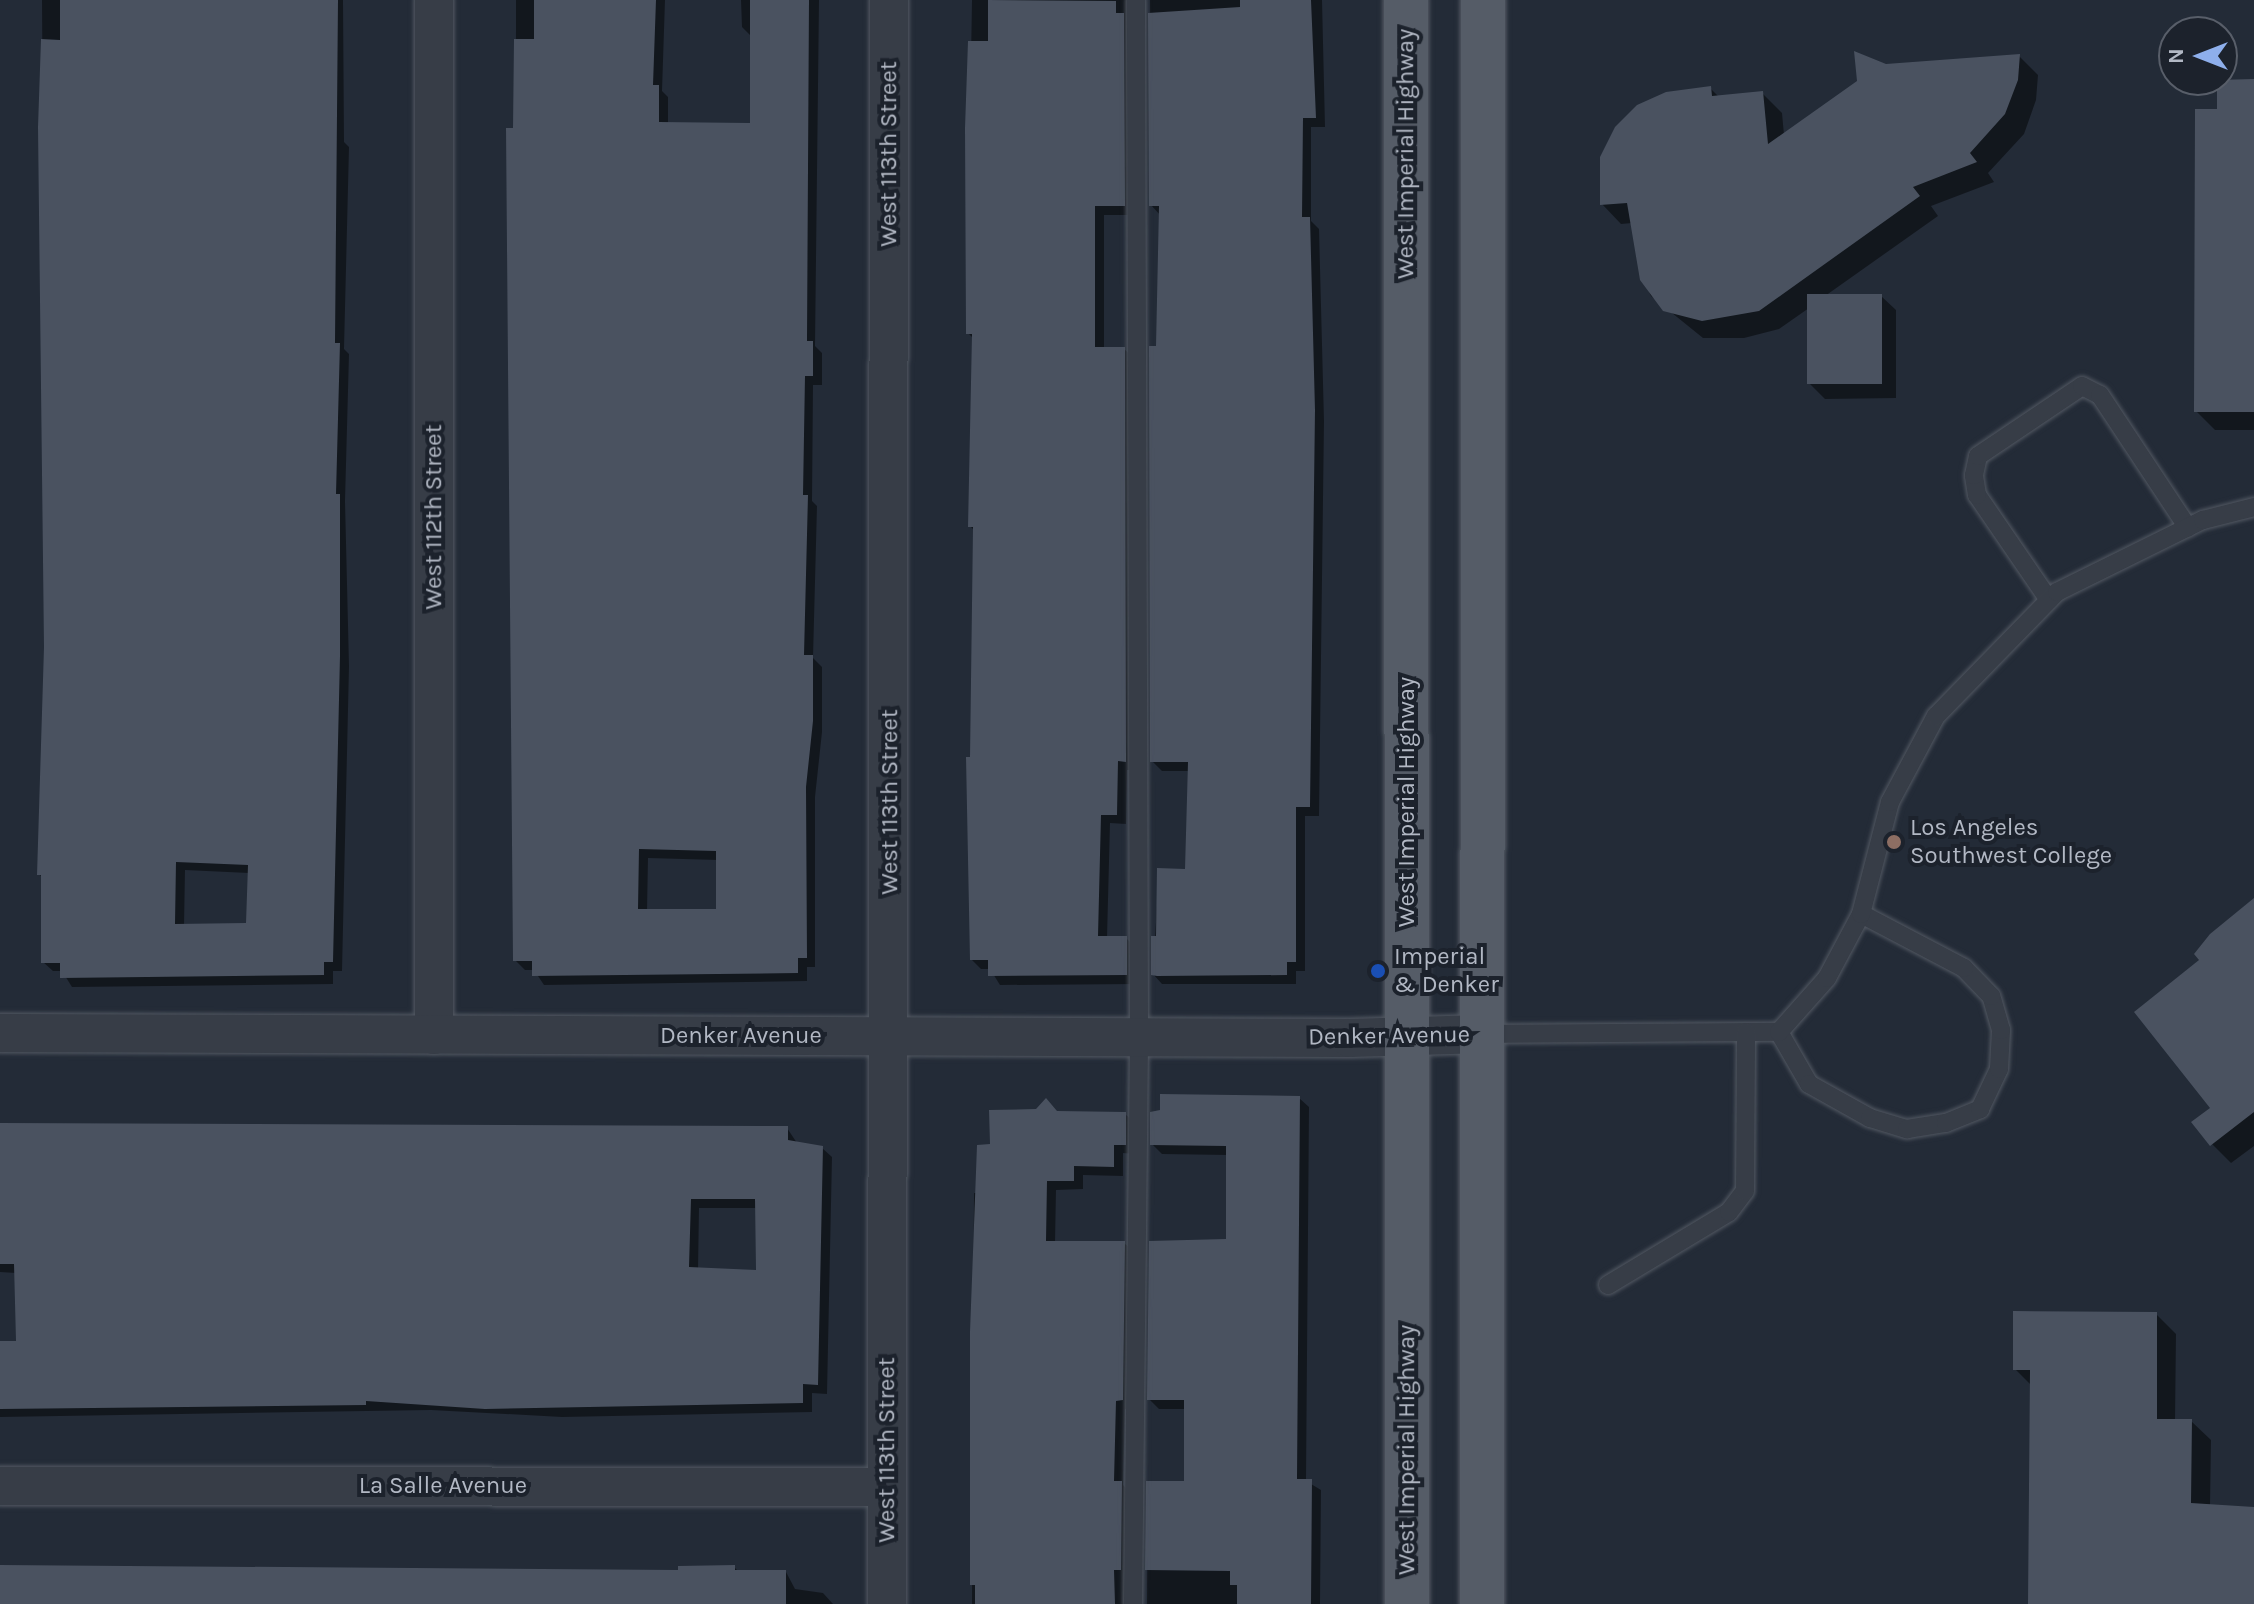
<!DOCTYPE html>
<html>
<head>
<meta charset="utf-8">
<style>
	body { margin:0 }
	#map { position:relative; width:2254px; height:1604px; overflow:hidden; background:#232b37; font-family:Karla,sans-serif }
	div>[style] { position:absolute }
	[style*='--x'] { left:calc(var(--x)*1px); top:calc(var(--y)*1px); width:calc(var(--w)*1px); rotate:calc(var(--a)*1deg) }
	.shadow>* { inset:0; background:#0007 }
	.building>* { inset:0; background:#4a5260; transform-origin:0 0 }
	.roads { filter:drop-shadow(0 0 2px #525862) drop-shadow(0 0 2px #525862) }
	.lane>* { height:18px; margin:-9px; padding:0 9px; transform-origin:9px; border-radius:9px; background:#373d47 }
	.street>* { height:38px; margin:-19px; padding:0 19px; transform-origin:19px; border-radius:19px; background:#373d47 }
	.primary>* { height:44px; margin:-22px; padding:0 22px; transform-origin:22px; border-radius:22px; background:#555c67 }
	.dots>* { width:22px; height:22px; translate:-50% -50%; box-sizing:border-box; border:4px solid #1c222c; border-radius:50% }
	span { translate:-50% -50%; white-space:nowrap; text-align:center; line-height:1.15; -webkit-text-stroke:8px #1c222c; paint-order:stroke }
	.street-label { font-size:24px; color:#b2b8c4 }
	.poi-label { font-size:24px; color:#b2b8c4 }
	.left { translate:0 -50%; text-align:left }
	.north { position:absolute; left:2158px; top:16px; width:80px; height:80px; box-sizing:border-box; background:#1c222c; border:2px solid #585e69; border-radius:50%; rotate:270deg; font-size:22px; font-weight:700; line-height:32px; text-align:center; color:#b2b8c4 }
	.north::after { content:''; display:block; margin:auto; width:28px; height:36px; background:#8eafec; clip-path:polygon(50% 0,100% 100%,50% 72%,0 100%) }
</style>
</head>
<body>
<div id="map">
	<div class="shadow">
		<i style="clip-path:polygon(evenodd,42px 0,343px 0,344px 142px,349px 147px,344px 349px,349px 354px,345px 501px,349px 666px,342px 971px,333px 971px,333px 984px,72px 987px,62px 971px,53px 971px,43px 962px,43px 878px,39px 874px,46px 647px,42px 0,185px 870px,249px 873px,248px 925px,184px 926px,185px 870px)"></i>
		<i style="clip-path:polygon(evenodd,516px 0,665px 0,662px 91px,668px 97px,668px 124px,752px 125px,752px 37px,742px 27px,741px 0,819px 0,815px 346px,822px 353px,822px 385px,813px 385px,812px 501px,817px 506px,813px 658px,822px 667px,822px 732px,815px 797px,815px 967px,807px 967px,807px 981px,544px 985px,534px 970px,525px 970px,515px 960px,516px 0,648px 858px,718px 860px,718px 911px,647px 911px,648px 858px)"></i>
		<i style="clip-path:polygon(972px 0,1138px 0,1133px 215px,1104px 215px,1104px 349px,1124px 349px,1134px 358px,1135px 770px,1127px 770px,1126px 824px,1110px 823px,1107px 938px,1126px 938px,1136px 948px,1136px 984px,1000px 985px,990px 969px,981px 969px,972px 960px,975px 531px,970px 526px,974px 339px,968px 333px,967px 299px)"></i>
		<i style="clip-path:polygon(1150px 0,1322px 0,1325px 127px,1311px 127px,1311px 221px,1319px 229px,1324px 421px,1319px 816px,1305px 816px,1305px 971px,1296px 971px,1296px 984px,1162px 984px,1153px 974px,1159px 870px,1187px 871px,1189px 771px,1162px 771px,1152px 761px,1161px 216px,1151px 205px)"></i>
		<i style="clip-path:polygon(2019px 56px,2038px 75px,2036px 100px,2024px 134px,1988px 173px,1994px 182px,1931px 206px,1938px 216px,1825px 296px,1881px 296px,1896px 310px,1896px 398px,1825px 399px,1810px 384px,1809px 308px,1779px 329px,1744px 338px,1703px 338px,1651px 296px,1640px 272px,1632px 223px,1621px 224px,1602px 204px,1710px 88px,1719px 97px,1762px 93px,1782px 113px,1784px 135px,1886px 66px)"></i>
		<i style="clip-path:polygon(2254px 81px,2254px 430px,2215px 430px,2196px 411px,2219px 111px)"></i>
		<i style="clip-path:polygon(2254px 903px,2254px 1146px,2231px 1163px,2212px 1144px,2202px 961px)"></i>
		<i style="clip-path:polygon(1299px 1098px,1309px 1107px,1306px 1481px,1321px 1490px,1320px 1604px,1147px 1604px,1148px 1483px,1186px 1483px,1186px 1409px,1159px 1409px,1149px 1399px,1228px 1241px,1228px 1155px,1162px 1154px,1152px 1144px)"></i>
		<i style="clip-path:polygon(1058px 1113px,1125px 1114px,1135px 1123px,1135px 1154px,1123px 1153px,1123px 1176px,1083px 1175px,1083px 1189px,1056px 1190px,1055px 1243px,1124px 1243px,1134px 1252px,1132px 1409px,1125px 1409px,1123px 1485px,1131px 1493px,1130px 1604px,972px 1604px,974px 1193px,980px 1193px,992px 1146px)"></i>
		<i style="clip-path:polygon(evenodd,0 1127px,787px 1128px,797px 1143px,822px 1148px,832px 1157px,827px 1394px,812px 1393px,812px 1412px,562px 1417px,431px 1410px,0 1417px,0 1343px,18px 1343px,16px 1273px,0 1272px,0 1127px,699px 1208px,757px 1208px,758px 1272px,698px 1270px,699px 1208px)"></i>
		<i style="clip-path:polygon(2156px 1314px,2176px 1334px,2175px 1421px,2191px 1421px,2211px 1440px,2210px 1506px,2254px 1509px,2254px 1604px,2030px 1604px,2032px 1386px,2015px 1369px)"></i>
		<i style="clip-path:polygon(0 1567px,680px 1572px,734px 1567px,739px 1572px,786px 1572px,795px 1589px,823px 1593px,833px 1604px,0 1604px)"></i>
	</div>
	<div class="building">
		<i style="clip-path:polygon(evenodd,60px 0,338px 0,335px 343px,340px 343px,336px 494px,340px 494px,340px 656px,333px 962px,324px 962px,324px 975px,60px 978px,60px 963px,41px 963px,41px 875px,37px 875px,44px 647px,38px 127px,41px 39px,60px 40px,60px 0,176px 862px,248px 865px,246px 923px,175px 924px,176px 862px)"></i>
		<i style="clip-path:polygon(evenodd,534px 0,656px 0,653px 85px,659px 85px,659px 122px,750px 123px,750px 0,809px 0,807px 341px,813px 341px,813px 376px,805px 376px,803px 495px,808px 495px,804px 655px,813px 655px,813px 721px,806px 787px,807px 958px,798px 958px,798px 973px,532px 976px,532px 961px,513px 961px,506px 128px,513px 128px,514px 39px,534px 39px,534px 0,639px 849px,716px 851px,716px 909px,638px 909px,639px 849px)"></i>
		<i style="clip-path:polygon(988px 0,1116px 1px,1116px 13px,1124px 13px,1125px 206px,1095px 206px,1095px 347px,1125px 347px,1126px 762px,1118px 761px,1117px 815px,1101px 815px,1098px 936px,1127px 936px,1127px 975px,988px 976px,988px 960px,970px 960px,966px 757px,970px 757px,973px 527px,968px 527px,972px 334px,966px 334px,965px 128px,968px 41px,988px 41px)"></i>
		<i style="clip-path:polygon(1240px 0,1311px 0,1316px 118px,1303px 118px,1302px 217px,1310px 217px,1315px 410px,1310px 807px,1296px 807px,1296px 962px,1287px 962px,1287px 975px,1157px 976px,1151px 975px,1151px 936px,1156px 936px,1157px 868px,1185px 869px,1188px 762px,1150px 762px,1149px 346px,1156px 346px,1159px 206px,1149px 206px,1148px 13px,1240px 7px)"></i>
		<i style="clip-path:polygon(1854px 51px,1886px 64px,2020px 54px,2018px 80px,2005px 114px,1970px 153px,1977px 162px,1913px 187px,1920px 196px,1759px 311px,1702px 321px,1663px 311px,1640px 280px,1627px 203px,1600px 205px,1600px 157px,1615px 127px,1637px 105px,1666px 92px,1711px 86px,1712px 96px,1763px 91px,1768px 144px,1857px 81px)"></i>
		<i style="clip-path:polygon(2254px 79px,2254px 412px,2194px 412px,2195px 109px,2217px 109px,2217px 80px)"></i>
		<i style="left:1882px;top:294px;width:90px;height:75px;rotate:90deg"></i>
		<i style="clip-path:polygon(2254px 898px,2254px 1112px,2210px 1146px,2191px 1122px,2210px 1108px,2134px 1012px,2199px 960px,2194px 954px,2210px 934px)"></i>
		<i style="clip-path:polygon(1160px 1094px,1300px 1096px,1297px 1479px,1312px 1479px,1311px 1604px,1237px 1604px,1237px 1585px,1230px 1585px,1230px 1571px,1145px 1570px,1146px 1481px,1184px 1481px,1184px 1400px,1147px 1400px,1149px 1241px,1226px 1239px,1226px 1146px,1150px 1145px,1150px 1112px,1160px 1110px)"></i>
		<i style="clip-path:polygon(1046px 1098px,1057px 1111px,1126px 1112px,1126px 1145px,1114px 1145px,1114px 1167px,1074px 1166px,1074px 1181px,1047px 1181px,1046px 1241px,1125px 1241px,1123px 1400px,1116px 1401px,1114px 1481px,1122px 1481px,1121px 1570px,1114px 1570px,1115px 1604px,975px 1604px,975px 1585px,970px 1585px,970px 1332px,977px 1145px,990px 1144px,989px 1110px,1036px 1109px)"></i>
		<i style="clip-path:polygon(evenodd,0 1123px,788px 1126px,788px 1140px,823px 1146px,818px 1385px,803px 1384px,803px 1403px,485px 1409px,366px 1401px,366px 1405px,0 1409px,0 1341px,16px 1341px,14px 1264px,0 1264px,0 1123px,691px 1199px,755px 1199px,756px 1270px,689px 1267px,691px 1199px)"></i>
		<i style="clip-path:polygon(2013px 1311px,2157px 1312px,2157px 1419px,2192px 1419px,2191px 1503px,2254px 1507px,2254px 1604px,2028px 1604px,2030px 1370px,2013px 1370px)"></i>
		<i style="clip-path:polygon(0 1565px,678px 1570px,678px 1566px,735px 1565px,735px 1570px,786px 1570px,786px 1604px,0 1604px)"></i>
	</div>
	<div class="roads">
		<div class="lane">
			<i style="--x:2049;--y:600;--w:127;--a:-124.4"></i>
			<i style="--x:1977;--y:495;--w:20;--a:-99"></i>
			<i style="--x:1974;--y:475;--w:19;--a:-78"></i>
			<i style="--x:1978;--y:456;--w:125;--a:-33.9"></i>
			<i style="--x:2082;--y:386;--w:20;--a:27"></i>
			<i style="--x:2100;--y:395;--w:159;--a:56.5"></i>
			<i style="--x:1779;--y:1032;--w:60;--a:60"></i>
			<i style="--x:1809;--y:1084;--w:70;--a:29.1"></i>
			<i style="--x:1870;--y:1118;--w:39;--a:17"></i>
			<i style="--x:1907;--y:1129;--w:39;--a:-9"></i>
			<i style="--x:1946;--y:1123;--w:37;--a:-22"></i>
			<i style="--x:1980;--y:1109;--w:44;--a:-64.6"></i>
			<i style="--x:1999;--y:1069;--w:39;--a:-87"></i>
			<i style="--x:2001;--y:1030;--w:35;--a:-106"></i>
			<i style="--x:1991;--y:996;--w:39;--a:-134"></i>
			<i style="--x:1964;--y:968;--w:116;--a:-152.3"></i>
			<i style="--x:1483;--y:1034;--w:296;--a:-0.4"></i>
			<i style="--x:1779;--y:1032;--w:72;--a:-48.4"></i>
			<i style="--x:1827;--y:978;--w:72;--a:-62"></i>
			<i style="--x:1861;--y:914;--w:116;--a:-75.5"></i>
			<i style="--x:1890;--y:802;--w:98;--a:-61.9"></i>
			<i style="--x:1936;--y:716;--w:173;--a:-45.7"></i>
			<i style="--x:2057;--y:592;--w:163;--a:-26.3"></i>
			<i style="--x:2203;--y:520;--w:53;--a:-14.3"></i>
			<i style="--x:1608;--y:1285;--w:141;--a:-31.1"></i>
			<i style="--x:1729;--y:1212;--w:26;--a:-53"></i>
			<i style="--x:1745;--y:1191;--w:159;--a:-89.6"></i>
			<i style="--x:1133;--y:1604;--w:567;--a:-89.39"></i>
			<i style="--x:1139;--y:1037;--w:1037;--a:-90.17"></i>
		</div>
		<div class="street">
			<i style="--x:434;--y:0;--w:1035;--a:90"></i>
			<i style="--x:0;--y:1033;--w:1350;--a:0.21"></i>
			<i style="--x:1350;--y:1038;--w:133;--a:-1.7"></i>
			<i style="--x:0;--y:1486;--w:887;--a:0.06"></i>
			<i style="--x:887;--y:1604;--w:1604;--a:-89.93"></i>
		</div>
		<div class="primary">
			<i style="--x:1406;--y:0;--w:1604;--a:89.96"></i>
			<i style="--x:1482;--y:1604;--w:1604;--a:-89.96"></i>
		</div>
	</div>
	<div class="dots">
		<i style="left:1894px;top:842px;background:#8d6e63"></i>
		<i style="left:1378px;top:971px;background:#1a4fb4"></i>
	</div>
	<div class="street-label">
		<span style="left:889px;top:154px;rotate:-90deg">West 113th Street</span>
		<span style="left:1406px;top:154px;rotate:-90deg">West Imperial Highway</span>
		<span style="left:434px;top:517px;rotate:-90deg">West 112th Street</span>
		<span style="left:890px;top:802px;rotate:-90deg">West 113th Street</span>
		<span style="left:1407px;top:802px;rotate:-90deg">West Imperial Highway</span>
		<span style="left:741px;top:1036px">Denker Avenue</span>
		<span style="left:1389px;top:1036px;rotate:-1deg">Denker Avenue</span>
		<span style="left:887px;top:1450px;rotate:-90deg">West 113th Street</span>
		<span style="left:1407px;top:1450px;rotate:-90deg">West Imperial Highway</span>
		<span style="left:443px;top:1486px">La Salle Avenue</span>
	</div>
	<div class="poi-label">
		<span class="left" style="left:1910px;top:842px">Los Angeles<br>Southwest College</span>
		<span class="left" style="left:1394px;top:971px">Imperial<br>&amp; Denker</span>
	</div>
	<div class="north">N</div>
</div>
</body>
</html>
